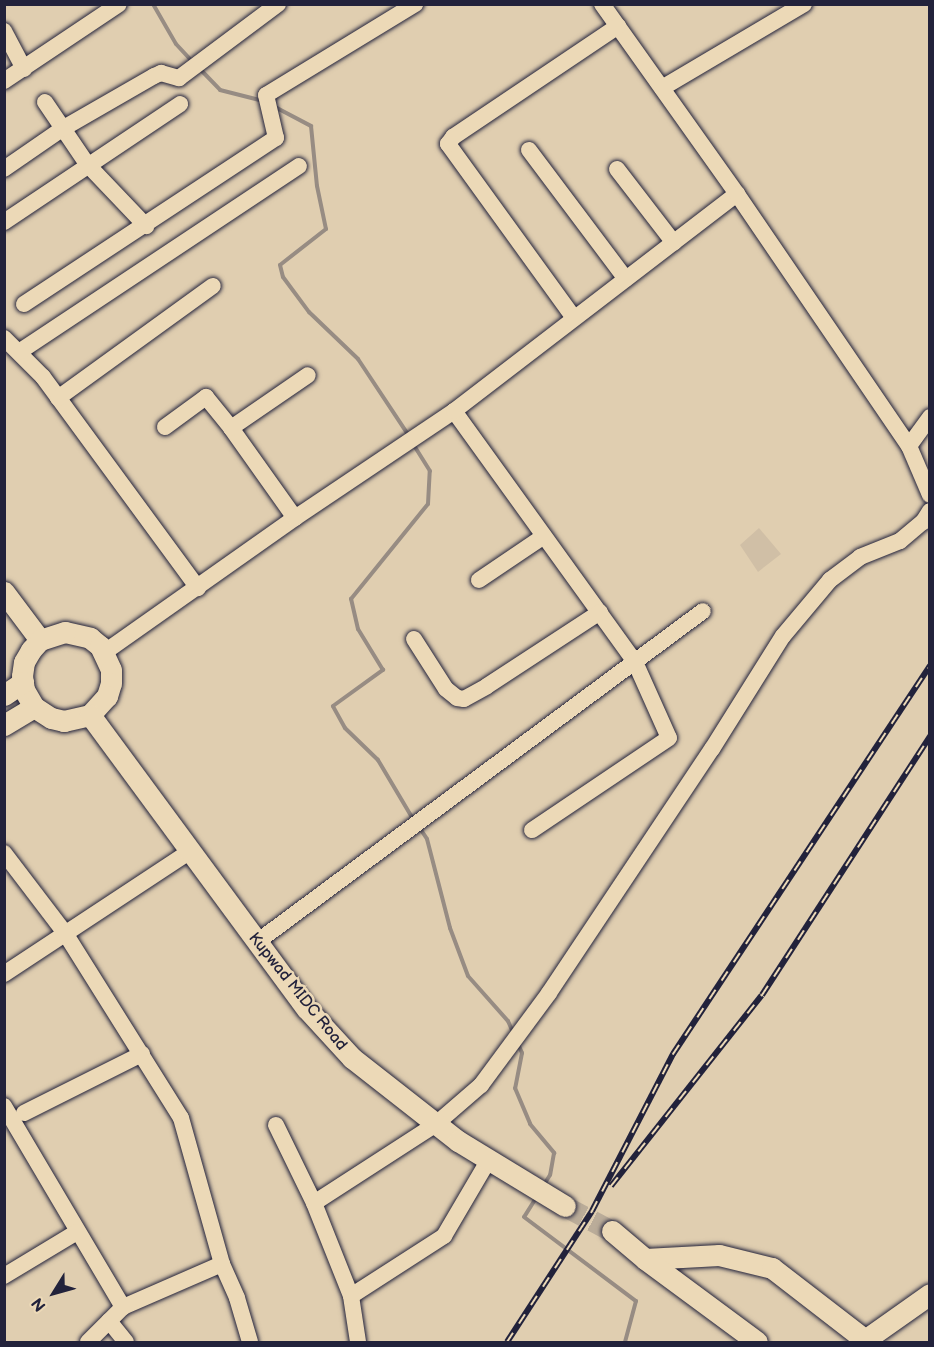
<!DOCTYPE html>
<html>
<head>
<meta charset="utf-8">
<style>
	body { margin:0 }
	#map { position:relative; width:934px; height:1347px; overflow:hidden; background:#e0ceb0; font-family:"Balsamiq Sans",sans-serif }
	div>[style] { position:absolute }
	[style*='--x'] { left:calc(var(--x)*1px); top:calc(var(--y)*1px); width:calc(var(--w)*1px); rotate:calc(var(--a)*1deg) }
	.built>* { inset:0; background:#d0bfa6 }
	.stream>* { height:4px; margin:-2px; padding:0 2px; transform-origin:2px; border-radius:2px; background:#978c83 }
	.major-tunnel>* { height:21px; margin-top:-10.5px; transform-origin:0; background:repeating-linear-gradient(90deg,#baac99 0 21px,transparent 0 31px) }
	.roads { filter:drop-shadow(0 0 2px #22223b) drop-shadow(0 0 2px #22223b) }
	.minor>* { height:16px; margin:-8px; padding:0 8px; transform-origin:8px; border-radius:8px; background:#ecd9b7 }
	.major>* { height:21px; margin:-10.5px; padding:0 10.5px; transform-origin:10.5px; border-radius:10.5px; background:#ecd9b7 }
	.rail>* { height:6px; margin-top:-3px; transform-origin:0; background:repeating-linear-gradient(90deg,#ecd9b7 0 11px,#22223b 0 22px); box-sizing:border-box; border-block:2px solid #22223b }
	span { translate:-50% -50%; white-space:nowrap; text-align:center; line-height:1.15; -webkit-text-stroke:5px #ecd9b7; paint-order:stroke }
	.street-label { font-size:16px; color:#22223b }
	.frame { position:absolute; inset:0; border:6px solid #22223b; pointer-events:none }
	.north { position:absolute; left:24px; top:1263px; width:60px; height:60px; -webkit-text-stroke:4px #ecd9b7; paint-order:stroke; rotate:233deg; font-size:16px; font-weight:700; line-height:24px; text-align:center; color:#22223b }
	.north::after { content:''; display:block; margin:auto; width:21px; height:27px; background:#22223b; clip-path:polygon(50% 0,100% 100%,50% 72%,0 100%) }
</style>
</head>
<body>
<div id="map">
	<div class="built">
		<i style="clip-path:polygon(759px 528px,781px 554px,758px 572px,740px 545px)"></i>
	</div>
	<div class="stream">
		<i style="--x:153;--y:4;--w:46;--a:60.1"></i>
		<i style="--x:176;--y:44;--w:23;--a:47"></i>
		<i style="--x:200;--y:69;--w:29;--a:46"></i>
		<i style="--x:220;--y:90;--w:44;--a:14.3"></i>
		<i style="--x:275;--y:107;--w:41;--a:27.8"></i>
		<i style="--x:311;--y:126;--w:60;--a:84.3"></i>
		<i style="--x:317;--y:186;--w:44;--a:78.2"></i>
		<i style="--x:326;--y:229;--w:58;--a:142"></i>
		<i style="--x:280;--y:265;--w:12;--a:76"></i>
		<i style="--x:283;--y:277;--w:44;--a:53.4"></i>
		<i style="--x:309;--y:312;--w:68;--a:43.8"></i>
		<i style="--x:358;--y:359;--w:92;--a:56.5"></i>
		<i style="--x:413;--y:819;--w:69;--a:-120.7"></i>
		<i style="--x:378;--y:760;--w:46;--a:-135.9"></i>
		<i style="--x:345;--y:728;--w:25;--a:-119"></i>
		<i style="--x:333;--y:706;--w:62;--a:-35.8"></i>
		<i style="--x:383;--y:670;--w:48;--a:-121.4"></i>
		<i style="--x:358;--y:629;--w:31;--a:-103"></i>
		<i style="--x:351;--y:599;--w:122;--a:-51"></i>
		<i style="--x:428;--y:504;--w:33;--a:-87"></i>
		<i style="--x:430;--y:471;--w:31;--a:-122"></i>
		<i style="--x:419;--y:827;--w:14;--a:56"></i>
		<i style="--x:427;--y:839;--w:92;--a:75.5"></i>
		<i style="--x:450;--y:928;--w:51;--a:69.4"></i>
		<i style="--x:468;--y:976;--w:60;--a:48.4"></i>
		<i style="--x:508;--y:1021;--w:12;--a:66"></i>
		<i style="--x:518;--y:1044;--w:10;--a:66"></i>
		<i style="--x:522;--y:1053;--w:36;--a:101"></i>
		<i style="--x:515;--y:1088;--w:39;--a:67"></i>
		<i style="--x:530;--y:1124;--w:38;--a:50"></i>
		<i style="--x:554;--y:1153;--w:22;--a:100"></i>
		<i style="--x:550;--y:1175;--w:13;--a:122"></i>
		<i style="--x:536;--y:1198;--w:22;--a:122"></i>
		<i style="--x:524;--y:1217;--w:140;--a:36.9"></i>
		<i style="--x:636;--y:1301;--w:42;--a:105"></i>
	</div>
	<div class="major-tunnel">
		<i style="--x:565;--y:1206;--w:53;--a:28"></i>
	</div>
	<div class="roads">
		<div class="minor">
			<i style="--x:602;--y:4;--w:233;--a:54.6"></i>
			<i style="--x:4;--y:31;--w:43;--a:62.2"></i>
			<i style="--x:4;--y:81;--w:138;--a:-33.8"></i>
			<i style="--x:662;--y:88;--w:165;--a:-30.6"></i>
			<i style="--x:45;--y:102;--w:75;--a:55.9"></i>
			<i style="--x:87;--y:164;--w:86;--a:46.4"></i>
			<i style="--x:529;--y:150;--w:161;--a:53.1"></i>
			<i style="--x:4;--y:169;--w:70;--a:-34.6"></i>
			<i style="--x:62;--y:129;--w:106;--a:-29.9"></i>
			<i style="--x:154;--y:76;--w:8;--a:-23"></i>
			<i style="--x:161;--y:73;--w:19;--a:16"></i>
			<i style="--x:179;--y:78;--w:124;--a:-36.8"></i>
			<i style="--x:617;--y:169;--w:93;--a:52.4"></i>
			<i style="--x:4;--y:222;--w:212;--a:-33.8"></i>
			<i style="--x:24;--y:304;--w:302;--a:-33.4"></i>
			<i style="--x:276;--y:138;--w:44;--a:-103.1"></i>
			<i style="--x:266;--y:95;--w:175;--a:-31.4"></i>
			<i style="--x:574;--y:318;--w:215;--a:-125.9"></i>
			<i style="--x:448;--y:144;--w:9;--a:-54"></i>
			<i style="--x:453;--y:137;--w:199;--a:-33.9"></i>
			<i style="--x:4;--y:338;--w:55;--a:45"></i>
			<i style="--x:43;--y:377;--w:262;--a:53.7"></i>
			<i style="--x:19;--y:352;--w:336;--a:-33.6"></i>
			<i style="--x:58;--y:398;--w:191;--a:-35.9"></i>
			<i style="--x:454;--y:411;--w:309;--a:54.2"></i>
			<i style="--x:635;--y:662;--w:83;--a:65.9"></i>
			<i style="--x:669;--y:738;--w:165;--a:146.1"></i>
			<i style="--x:165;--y:427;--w:51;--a:-36.2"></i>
			<i style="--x:206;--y:397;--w:40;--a:51"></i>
			<i style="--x:909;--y:446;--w:53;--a:66.8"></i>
			<i style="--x:295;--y:518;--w:110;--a:-125.4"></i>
			<i style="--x:231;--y:428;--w:93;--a:-34.5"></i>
			<i style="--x:479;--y:580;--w:78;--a:-34.1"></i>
			<i style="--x:414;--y:639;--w:59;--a:57.4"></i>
			<i style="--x:446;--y:689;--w:14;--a:39"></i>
			<i style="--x:457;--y:698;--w:7;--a:8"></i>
			<i style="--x:464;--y:699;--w:26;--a:-29"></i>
			<i style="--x:487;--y:686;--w:135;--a:-33.2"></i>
			<i style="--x:102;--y:654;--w:236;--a:-35.2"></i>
			<i style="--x:295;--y:518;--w:192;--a:-33.9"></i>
			<i style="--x:454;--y:411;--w:357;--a:-37.5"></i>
			<i style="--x:737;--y:194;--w:305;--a:55.7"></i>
			<i style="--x:909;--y:446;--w:36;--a:-54"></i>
			<i style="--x:4;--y:853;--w:101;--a:52.7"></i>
			<i style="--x:65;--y:933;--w:218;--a:57.9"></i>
			<i style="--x:181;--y:1118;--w:152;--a:74.3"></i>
			<i style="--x:222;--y:1264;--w:37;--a:66"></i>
			<i style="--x:237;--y:1298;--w:46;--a:73.5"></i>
			<i style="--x:257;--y:942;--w:555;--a:-36.58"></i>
			<i style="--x:4;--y:974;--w:222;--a:-33.4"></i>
			<i style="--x:4;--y:1106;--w:234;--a:59.4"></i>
			<i style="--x:24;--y:1113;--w:132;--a:-26.6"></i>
			<i style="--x:276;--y:1125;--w:87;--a:64"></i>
			<i style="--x:314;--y:1203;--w:100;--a:68.3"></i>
			<i style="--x:351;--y:1296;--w:111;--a:-32.8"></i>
			<i style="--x:444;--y:1236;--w:87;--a:-59.6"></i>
			<i style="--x:314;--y:1203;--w:145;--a:-32.9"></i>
			<i style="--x:436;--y:1124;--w:60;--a:-40.9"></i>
			<i style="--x:481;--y:1085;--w:114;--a:-53.5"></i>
			<i style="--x:549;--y:993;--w:293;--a:-56.3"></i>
			<i style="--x:712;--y:749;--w:133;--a:-57.9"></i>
			<i style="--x:783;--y:636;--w:73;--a:-50"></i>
			<i style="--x:830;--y:580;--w:38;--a:-37"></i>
			<i style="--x:860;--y:557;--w:43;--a:-21.8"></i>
			<i style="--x:900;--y:541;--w:30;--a:-40"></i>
			<i style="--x:923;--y:522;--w:13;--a:-58"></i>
			<i style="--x:4;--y:1276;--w:85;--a:-31.1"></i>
			<i style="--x:351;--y:1296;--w:47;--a:81.3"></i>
			<i style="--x:109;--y:1321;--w:27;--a:51"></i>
			<i style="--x:88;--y:1342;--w:49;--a:-45"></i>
			<i style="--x:123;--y:1307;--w:108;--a:-23.5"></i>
		</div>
		<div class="major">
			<i style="--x:4;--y:592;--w:60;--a:53.1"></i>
			<i style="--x:65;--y:632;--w:26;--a:13"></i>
			<i style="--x:90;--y:638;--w:13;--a:39"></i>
			<i style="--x:100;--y:646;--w:26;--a:65"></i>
			<i style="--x:111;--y:670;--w:13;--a:90"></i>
			<i style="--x:111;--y:683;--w:14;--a:107"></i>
			<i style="--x:107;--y:696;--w:25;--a:132"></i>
			<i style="--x:90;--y:715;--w:27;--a:167"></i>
			<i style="--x:64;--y:721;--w:13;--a:-167"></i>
			<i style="--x:51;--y:718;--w:20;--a:-147"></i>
			<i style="--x:34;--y:707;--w:20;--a:-120"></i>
			<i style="--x:24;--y:690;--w:14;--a:-98"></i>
			<i style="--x:22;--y:676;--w:14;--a:-82"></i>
			<i style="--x:24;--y:662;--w:14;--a:-60"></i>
			<i style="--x:31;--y:650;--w:13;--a:-48"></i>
			<i style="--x:40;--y:640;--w:26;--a:-18"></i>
			<i style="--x:4;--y:695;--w:23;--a:-34"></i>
			<i style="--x:90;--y:715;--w:365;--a:53.6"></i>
			<i style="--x:307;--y:1009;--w:67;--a:47.4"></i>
			<i style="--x:352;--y:1058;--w:135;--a:38.1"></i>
			<i style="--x:458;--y:1141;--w:125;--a:31.3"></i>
			<i style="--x:4;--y:725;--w:35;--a:-31"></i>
			<i style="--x:612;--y:1231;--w:43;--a:40.3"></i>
			<i style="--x:645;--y:1259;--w:74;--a:-3.1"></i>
			<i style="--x:719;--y:1255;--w:55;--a:13.8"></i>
			<i style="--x:772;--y:1268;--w:118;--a:37.7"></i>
			<i style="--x:645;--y:1259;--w:139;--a:36.5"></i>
			<i style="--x:862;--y:1342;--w:83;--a:-35.2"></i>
		</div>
	</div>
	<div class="rail">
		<i style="--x:611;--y:1186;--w:243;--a:-51.7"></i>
		<i style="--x:762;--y:995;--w:309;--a:-57"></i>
		<i style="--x:507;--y:1342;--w:156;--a:-57"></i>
		<i style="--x:592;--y:1211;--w:177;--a:-62.7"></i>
		<i style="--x:673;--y:1054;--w:466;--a:-56.5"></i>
	</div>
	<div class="street-label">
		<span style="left:297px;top:992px;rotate:51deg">Kupwad MIDC Road</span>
	</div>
	<div class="frame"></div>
	<div class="north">N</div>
</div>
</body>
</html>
